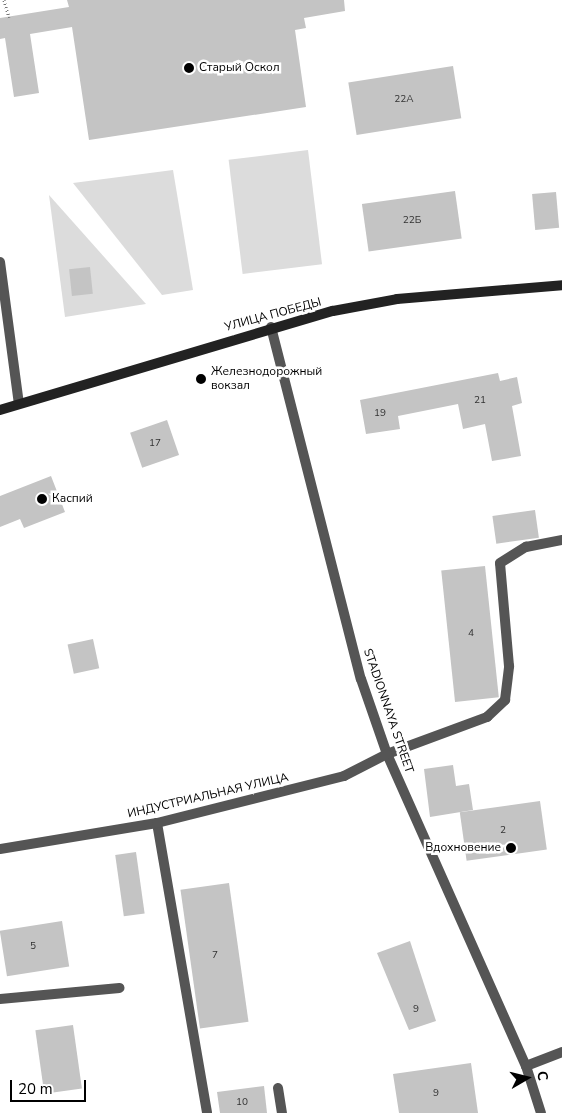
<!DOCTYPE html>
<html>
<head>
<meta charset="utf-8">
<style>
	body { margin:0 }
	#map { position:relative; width:562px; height:1113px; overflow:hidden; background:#fff; font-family:"Nunito Sans",sans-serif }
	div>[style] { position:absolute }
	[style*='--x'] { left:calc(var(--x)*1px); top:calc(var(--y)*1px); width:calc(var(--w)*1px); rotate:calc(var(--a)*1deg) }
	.green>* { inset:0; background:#dcdcdc; transform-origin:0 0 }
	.building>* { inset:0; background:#c4c4c4; transform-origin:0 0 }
	.path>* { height:3px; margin-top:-1.5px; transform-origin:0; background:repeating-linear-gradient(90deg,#777 0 1px,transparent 0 3.5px) }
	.lane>* { height:10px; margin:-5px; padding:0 5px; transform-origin:5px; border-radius:5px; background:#555 }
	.street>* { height:10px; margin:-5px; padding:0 5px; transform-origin:5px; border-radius:5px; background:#555 }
	.secondary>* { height:10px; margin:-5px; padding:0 5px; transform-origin:5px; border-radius:5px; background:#222 }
	.dots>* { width:14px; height:14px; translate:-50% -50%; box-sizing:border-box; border:2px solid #fff; border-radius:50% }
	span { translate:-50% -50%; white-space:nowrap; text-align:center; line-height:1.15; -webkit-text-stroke:5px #fff; paint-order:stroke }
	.number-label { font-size:10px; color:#313131 }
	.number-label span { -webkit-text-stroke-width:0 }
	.poi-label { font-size:12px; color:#000 }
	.left { translate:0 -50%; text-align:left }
	.right { translate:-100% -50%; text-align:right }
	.street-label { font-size:12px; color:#000 }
	.north { position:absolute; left:502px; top:1053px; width:50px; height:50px; -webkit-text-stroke:4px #fff; paint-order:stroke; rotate:82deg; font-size:14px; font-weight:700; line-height:20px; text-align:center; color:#000 }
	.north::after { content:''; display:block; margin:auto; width:18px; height:22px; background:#000; clip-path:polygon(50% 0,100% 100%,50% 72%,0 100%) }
	.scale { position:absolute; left:10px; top:1080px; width:76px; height:22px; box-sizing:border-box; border:2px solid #000; border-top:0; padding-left:6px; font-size:15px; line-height:18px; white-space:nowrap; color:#000; -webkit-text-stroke:4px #fff; paint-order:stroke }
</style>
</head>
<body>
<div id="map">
	<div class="green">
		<i style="left:308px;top:150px;width:115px;height:80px;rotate:83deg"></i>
		<i style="clip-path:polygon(173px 170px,193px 290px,162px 295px,73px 183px)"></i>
		<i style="clip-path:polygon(49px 195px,146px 304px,65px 317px)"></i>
	</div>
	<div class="building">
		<i style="clip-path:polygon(67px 0,344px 0,345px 11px,304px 18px,306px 28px,295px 30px,306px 107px,89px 140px,72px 27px,30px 34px,39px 93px,14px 97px,5px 38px,0 39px,0 18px,69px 7px)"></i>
		<i style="left:453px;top:66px;width:53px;height:106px;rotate:81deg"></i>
		<i style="left:455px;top:191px;width:48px;height:94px;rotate:82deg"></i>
		<i style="left:556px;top:192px;width:36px;height:24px;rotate:85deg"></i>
		<i style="left:90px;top:267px;width:27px;height:21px;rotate:84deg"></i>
		<i style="clip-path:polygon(498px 373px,500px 381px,517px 377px,522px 403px,512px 406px,521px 456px,492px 461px,485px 424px,463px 429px,458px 404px,398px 416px,400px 429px,366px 434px,360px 400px)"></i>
		<i style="left:167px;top:420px;width:37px;height:39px;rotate:71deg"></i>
		<i style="clip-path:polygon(51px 476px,65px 512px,24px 528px,20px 519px,0 527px,0 496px)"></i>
		<i style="left:535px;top:510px;width:28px;height:43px;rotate:82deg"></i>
		<i style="left:485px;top:566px;width:132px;height:44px;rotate:84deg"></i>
		<i style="left:93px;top:639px;width:30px;height:26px;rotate:78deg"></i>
		<i style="clip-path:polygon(453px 765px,456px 786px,469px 784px,473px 810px,430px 817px,424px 769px)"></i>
		<i style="left:540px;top:801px;width:49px;height:81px;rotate:82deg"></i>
		<i style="left:136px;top:852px;width:62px;height:21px;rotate:82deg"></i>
		<i style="left:229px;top:883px;width:140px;height:49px;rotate:82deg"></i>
		<i style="left:62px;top:921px;width:46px;height:63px;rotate:81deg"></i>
		<i style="clip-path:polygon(410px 941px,436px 1021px,409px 1030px,377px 953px)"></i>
		<i style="left:73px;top:1025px;width:64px;height:38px;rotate:82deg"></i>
		<i style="clip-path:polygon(471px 1063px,478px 1113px,399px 1113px,393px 1074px)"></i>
		<i style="clip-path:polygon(264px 1086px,267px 1113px,220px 1113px,217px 1092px)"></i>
	</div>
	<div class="path">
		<i style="--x:4;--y:0;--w:18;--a:74"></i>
	</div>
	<div class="lane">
		<i style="--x:0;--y:262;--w:143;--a:82.4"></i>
		<i style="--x:387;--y:754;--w:107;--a:-20.3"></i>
		<i style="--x:487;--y:717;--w:25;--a:-43"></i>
		<i style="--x:505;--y:700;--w:34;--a:-83"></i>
		<i style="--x:509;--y:666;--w:103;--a:-95"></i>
		<i style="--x:500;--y:563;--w:31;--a:-32"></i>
		<i style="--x:526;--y:547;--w:37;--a:-11"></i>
		<i style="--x:157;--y:823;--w:294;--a:80.2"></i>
		<i style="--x:0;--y:999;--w:120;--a:-5.3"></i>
		<i style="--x:278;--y:1088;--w:25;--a:81"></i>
	</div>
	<div class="street">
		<i style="--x:271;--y:327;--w:363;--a:75.7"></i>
		<i style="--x:361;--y:679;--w:79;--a:70.9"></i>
		<i style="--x:387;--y:754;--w:342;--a:66"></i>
		<i style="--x:526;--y:1066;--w:49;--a:72.3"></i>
		<i style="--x:0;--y:849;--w:159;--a:-9.4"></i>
		<i style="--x:157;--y:823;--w:193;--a:-14.1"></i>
		<i style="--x:344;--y:776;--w:48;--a:-27.1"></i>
		<i style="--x:526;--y:1066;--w:39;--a:-21"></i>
	</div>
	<div class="secondary">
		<i style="--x:0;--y:410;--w:347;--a:-16.6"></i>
		<i style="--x:333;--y:311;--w:65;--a:-10.6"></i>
		<i style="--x:397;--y:299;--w:166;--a:-4.8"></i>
	</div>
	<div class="dots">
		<i style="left:189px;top:68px;background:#000"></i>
		<i style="left:201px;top:379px;background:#000"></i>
		<i style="left:42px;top:499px;background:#000"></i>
		<i style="left:511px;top:848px;background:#000"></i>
	</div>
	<div class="number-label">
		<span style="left:404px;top:100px">22А</span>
		<span style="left:412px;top:221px">22Б</span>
		<span style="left:480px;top:401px">21</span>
		<span style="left:380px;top:414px">19</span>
		<span style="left:155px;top:444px">17</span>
		<span style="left:471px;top:634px">4</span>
		<span style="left:503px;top:831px">2</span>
		<span style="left:33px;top:947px">5</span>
		<span style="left:215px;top:956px">7</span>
		<span style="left:416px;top:1010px">9</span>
		<span style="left:436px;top:1094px">9</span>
		<span style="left:242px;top:1103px">10</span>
	</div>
	<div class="poi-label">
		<span class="left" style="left:199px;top:68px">Старый Оскол</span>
		<span class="left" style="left:211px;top:379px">Железнодорожный<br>вокзал</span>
		<span class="left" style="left:52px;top:499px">Каспий</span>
		<span class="right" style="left:501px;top:848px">Вдохновение</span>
	</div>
	<div class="street-label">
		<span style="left:273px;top:315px;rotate:-15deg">УЛИЦА ПОБЕДЫ</span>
		<span style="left:388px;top:711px;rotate:71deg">STADIONNAYA STREET</span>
		<span style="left:208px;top:796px;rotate:-13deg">ИНДУСТРИАЛЬНАЯ УЛИЦА</span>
	</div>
	<div class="north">С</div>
	<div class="scale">20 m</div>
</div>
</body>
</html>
